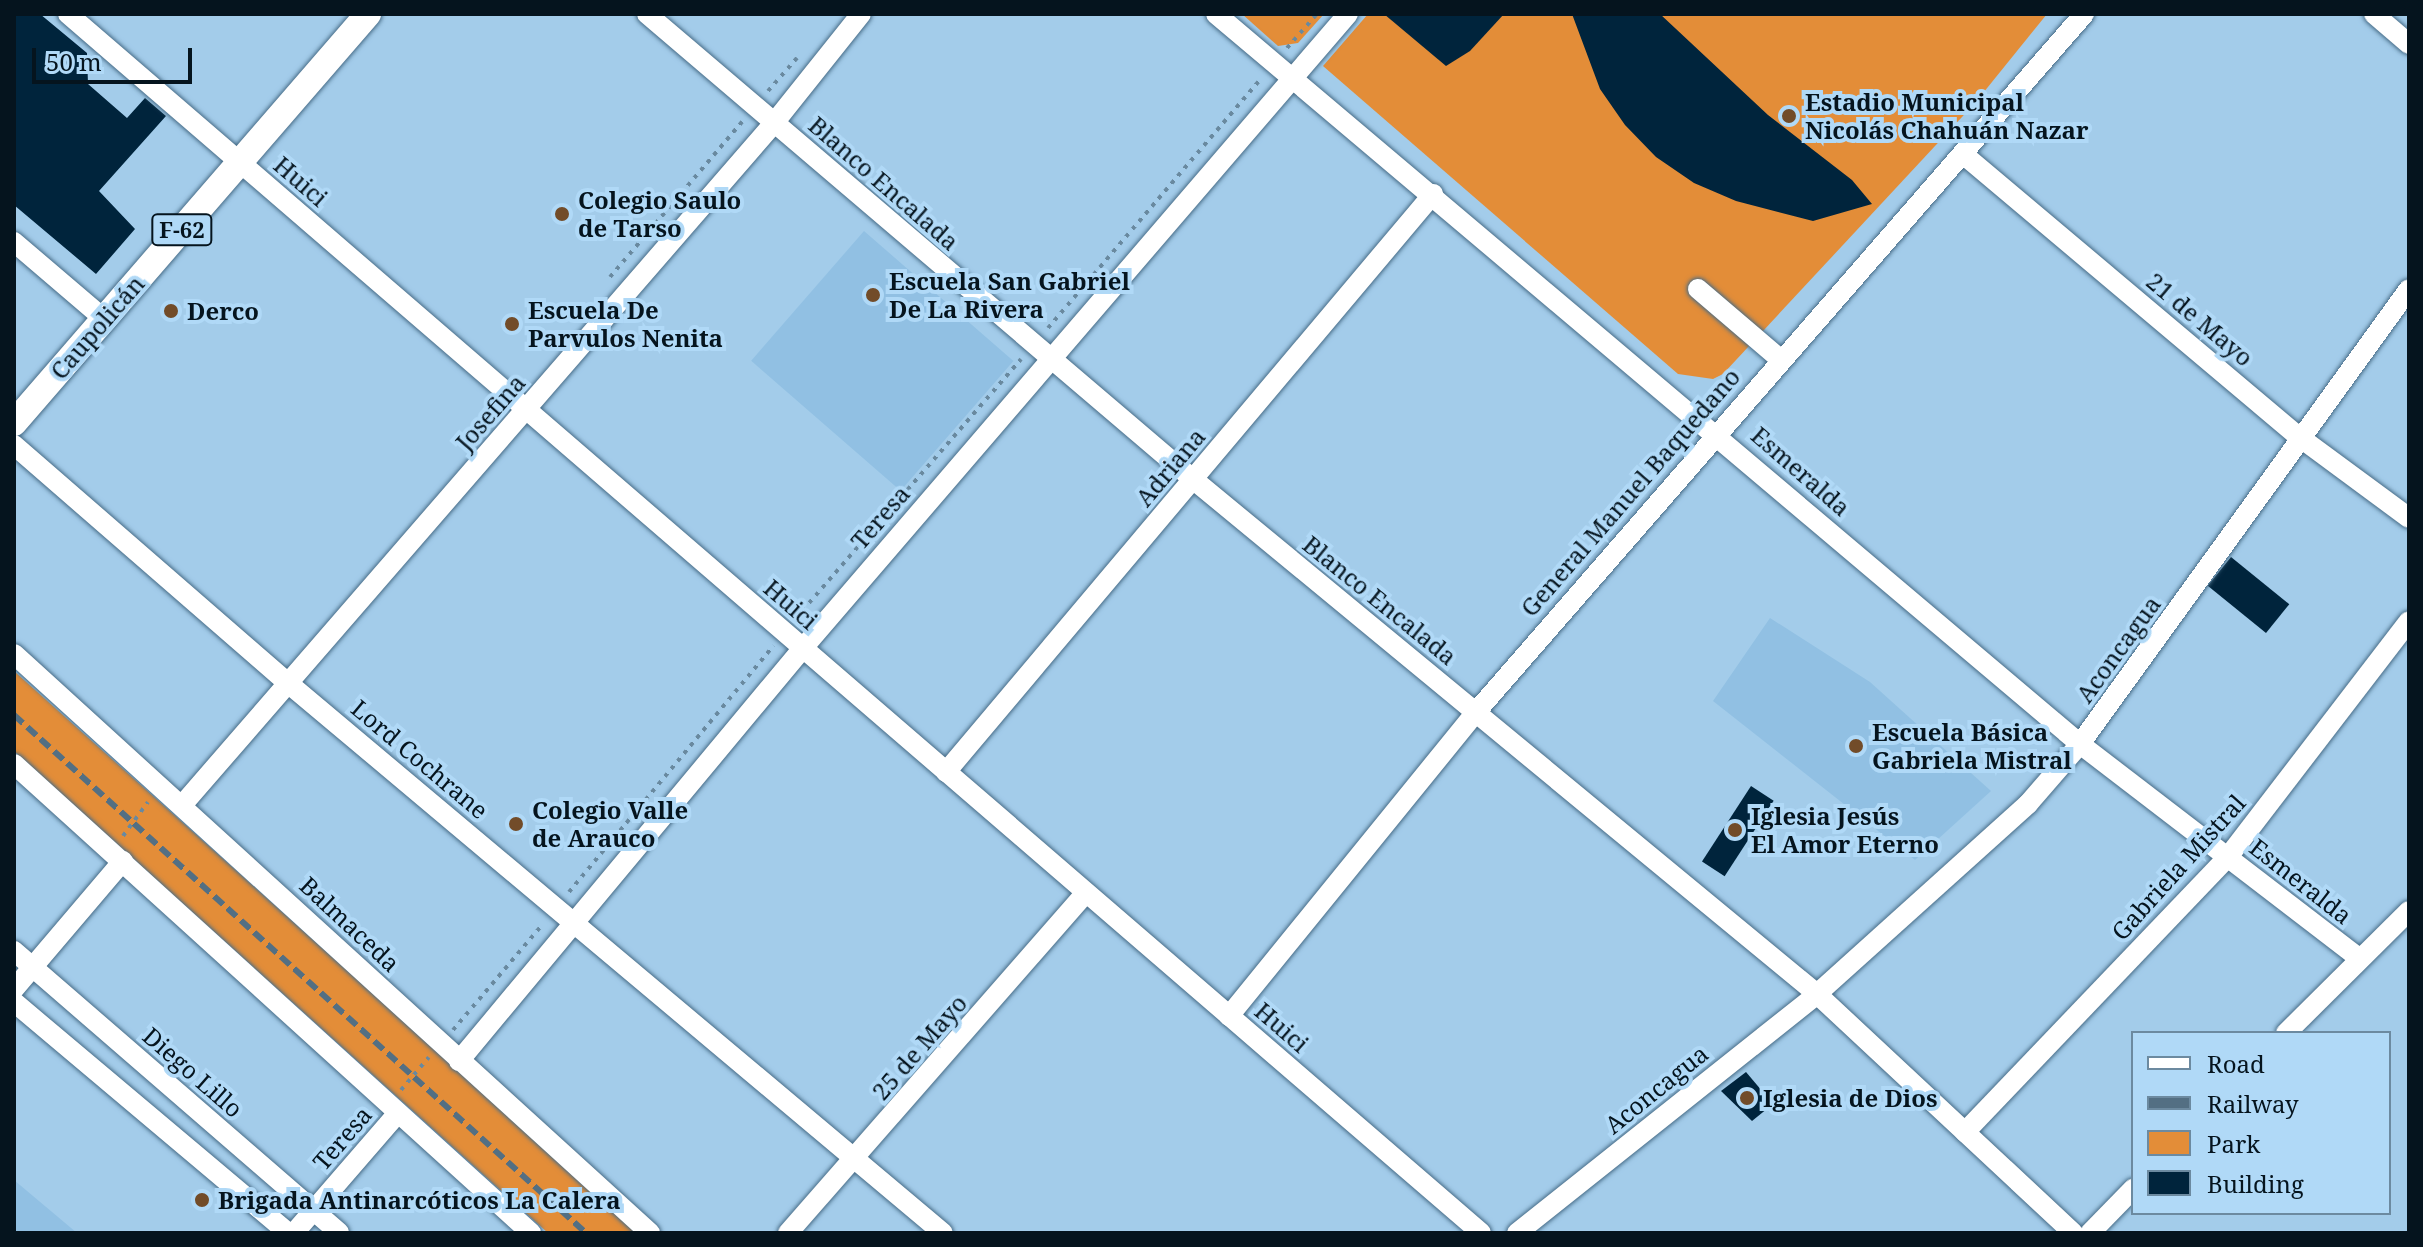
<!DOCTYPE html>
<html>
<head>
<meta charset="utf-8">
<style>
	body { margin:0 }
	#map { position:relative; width:2423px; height:1247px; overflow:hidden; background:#a3ccea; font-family:"Noto Serif",serif }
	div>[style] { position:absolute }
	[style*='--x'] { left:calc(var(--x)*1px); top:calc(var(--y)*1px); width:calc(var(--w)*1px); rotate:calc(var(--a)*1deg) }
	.built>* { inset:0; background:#91c0e3; transform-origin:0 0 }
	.green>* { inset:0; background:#e38d38 }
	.building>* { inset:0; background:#00243c; transform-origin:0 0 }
	.path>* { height:4px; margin-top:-2px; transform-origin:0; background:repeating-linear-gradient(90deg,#69899f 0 4px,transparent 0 10px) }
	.roads { filter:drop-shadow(0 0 2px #476c87) drop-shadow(0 0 2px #476c87) }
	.minor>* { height:20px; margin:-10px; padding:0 10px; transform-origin:10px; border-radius:10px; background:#fff }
	.major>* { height:26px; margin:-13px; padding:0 13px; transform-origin:13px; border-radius:13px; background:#fff }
	.rail>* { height:6px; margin-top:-3px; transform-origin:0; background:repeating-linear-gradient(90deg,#536f83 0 12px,transparent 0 18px) }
	.dots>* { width:22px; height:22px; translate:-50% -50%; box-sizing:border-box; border:4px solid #b0d9f7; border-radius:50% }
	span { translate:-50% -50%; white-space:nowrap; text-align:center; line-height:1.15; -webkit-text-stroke:8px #b0d9f7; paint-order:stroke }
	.shield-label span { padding:2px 6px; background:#b0d9f7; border:2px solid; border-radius:6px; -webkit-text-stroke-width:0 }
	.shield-label { font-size:22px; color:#05141e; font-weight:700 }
	.poi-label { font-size:24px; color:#05141e; font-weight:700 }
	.left { translate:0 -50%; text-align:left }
	.street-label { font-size:24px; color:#05141e }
	.frame { position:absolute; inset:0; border:16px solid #05141e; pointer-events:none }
	.legend { position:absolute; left:2131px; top:1031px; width:260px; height:184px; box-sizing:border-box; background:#b0d9f7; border:2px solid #6c8aa0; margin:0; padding:10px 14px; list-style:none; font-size:24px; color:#05141e }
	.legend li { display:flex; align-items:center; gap:16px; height:40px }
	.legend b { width:40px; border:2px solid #6c8aa0 }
	.scale { position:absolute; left:32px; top:48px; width:160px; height:36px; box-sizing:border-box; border:4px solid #05141e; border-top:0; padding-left:10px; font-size:24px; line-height:28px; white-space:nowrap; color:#05141e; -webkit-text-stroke:6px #b0d9f7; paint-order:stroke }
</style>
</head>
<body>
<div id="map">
	<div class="built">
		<i style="left:864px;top:231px;width:198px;height:172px;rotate:41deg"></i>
		<i style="clip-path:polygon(1770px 618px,1870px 682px,1991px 791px,1915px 860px,1713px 701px)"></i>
		<i style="clip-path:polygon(14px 1180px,77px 1233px,14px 1233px)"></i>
	</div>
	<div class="green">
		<i style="clip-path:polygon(1242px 14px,1324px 14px,1298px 43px,1278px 46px)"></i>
		<i style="clip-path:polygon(1368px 14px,2047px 14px,1975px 103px,1723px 374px,1713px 379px,1678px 374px,1323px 66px)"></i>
		<i style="clip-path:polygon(14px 671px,639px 1233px,548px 1233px,14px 751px)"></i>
	</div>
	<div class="building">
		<i style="clip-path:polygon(14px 14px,40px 14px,87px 53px,88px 84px,127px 118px,145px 98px,166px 116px,99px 191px,135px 229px,96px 274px,14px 205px)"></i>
		<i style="clip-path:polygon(1384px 14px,1504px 14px,1470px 51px,1446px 66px)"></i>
		<i style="clip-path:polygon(1572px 14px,1660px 14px,1768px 115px,1852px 180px,1872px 204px,1813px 221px,1736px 201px,1694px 183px,1656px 157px,1625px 125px,1600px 89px)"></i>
		<i style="left:2231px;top:557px;width:75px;height:37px;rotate:39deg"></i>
		<i style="left:1751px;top:786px;width:27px;height:90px;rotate:33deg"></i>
		<i style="clip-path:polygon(1746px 1072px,1773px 1104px,1752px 1121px,1721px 1091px)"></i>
	</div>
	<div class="path">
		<i style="--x:1287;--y:48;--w:45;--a:-48.6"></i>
		<i style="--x:768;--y:91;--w:44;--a:-48.7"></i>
		<i style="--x:610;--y:277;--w:204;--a:-49.6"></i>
		<i style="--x:1048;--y:328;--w:328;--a:-49.5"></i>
		<i style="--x:796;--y:618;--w:343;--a:-49"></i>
		<i style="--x:123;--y:836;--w:42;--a:-53.7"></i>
		<i style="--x:569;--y:892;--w:320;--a:-50.3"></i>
		<i style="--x:453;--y:1030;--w:139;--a:-49.7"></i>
		<i style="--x:401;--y:1090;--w:43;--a:-49.7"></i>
	</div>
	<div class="roads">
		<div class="minor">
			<i style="--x:68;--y:14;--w:1866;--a:40.78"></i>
			<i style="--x:647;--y:14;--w:719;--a:40.43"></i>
			<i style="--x:1194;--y:480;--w:808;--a:39.52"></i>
			<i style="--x:1817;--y:994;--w:350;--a:43"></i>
			<i style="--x:1216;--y:14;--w:1131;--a:40.19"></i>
			<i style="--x:2080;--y:744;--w:352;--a:37.5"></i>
			<i style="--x:2374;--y:14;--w:46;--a:40.6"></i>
			<i style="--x:1963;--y:154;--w:443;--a:40.1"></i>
			<i style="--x:2302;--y:439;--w:133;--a:36.4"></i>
			<i style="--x:14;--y:242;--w:118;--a:40.5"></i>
			<i style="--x:1698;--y:289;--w:108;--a:40.5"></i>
			<i style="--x:14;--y:445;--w:363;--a:41"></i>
			<i style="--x:288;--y:683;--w:855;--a:40.02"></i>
			<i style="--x:14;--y:654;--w:860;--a:42.31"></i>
			<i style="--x:14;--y:764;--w:698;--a:42.21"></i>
			<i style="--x:946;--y:772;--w:756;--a:-49.88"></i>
			<i style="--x:184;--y:803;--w:900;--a:-49.05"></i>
			<i style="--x:774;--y:123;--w:139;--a:-51.4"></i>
			<i style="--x:14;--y:951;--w:430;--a:40.9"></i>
			<i style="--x:14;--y:989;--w:168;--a:-49.6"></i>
			<i style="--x:14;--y:1002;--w:358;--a:40.1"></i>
			<i style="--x:1229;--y:1016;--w:392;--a:-50.9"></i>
			<i style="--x:1476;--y:712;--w:926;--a:-48.94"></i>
			<i style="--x:2286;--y:1033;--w:173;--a:-44.8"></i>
			<i style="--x:459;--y:1061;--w:537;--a:-50.21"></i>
			<i style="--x:803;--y:648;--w:836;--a:-49.32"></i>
			<i style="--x:1965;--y:1132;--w:381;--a:-46.3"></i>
			<i style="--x:2228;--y:857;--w:297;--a:-52.5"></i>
			<i style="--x:294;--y:1233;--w:159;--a:-49.1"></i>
			<i style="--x:788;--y:1233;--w:452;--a:-48.8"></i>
			<i style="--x:1517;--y:1233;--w:384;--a:-38.5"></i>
			<i style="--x:1817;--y:994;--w:284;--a:-42"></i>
			<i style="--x:2028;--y:804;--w:79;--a:-49.1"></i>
			<i style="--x:2080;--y:744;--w:561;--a:-54.13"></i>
			<i style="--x:2090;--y:1233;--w:62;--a:-45.7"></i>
		</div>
		<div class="major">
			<i style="--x:14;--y:423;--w:541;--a:-49.12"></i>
		</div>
	</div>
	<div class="rail">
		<i style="--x:14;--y:715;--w:772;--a:42.16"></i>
	</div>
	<div class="dots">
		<i style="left:1789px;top:116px;background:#724c29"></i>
		<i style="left:562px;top:214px;background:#724c29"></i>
		<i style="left:873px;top:295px;background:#724c29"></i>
		<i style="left:171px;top:311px;background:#724c29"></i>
		<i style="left:512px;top:324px;background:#724c29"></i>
		<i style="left:1856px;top:746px;background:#724c29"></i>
		<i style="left:516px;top:824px;background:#724c29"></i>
		<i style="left:1735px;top:830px;background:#724c29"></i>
		<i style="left:1747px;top:1098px;background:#724c29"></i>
		<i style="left:202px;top:1200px;background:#724c29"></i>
	</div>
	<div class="shield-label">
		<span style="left:182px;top:230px">F-62</span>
	</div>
	<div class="poi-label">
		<span class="left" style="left:1805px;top:116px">Estadio Municipal<br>Nicolás Chahuán Nazar</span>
		<span class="left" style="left:578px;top:214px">Colegio Saulo<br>de Tarso</span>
		<span class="left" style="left:889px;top:295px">Escuela San Gabriel<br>De La Rivera</span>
		<span class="left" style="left:528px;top:324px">Escuela De<br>Parvulos Nenita</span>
		<span class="left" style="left:187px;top:311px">Derco</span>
		<span class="left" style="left:1872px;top:746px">Escuela Básica<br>Gabriela Mistral</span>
		<span class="left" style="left:532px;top:824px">Colegio Valle<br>de Arauco</span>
		<span class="left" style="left:1751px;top:830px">Iglesia Jesús<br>El Amor Eterno</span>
		<span class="left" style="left:1763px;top:1098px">Iglesia de Dios</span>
		<span class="left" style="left:218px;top:1200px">Brigada Antinarcóticos La Calera</span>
	</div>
	<div class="street-label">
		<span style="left:301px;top:181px;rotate:41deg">Huici</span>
		<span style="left:884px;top:183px;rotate:41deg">Blanco Encalada</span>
		<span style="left:2200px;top:319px;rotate:40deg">21 de Mayo</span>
		<span style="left:97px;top:327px;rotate:-49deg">Caupolicán</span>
		<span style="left:490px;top:412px;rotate:-49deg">Josefina</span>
		<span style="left:1170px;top:467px;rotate:-50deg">Adriana</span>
		<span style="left:1801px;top:471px;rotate:41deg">Esmeralda</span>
		<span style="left:1630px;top:492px;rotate:-49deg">General Manuel Baquedano</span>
		<span style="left:880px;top:517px;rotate:-49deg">Teresa</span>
		<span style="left:1380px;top:600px;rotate:39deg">Blanco Encalada</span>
		<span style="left:791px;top:604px;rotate:41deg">Huici</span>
		<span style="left:2118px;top:649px;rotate:-54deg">Aconcagua</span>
		<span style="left:420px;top:759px;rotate:40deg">Lord Cochrane</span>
		<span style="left:2178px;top:867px;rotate:-48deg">Gabriela Mistral</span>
		<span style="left:2301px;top:881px;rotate:38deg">Esmeralda</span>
		<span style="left:350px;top:924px;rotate:43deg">Balmaceda</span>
		<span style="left:1282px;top:1027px;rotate:41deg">Huici</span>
		<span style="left:919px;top:1047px;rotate:-49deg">25 de Mayo</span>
		<span style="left:193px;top:1072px;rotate:41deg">Diego Lillo</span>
		<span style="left:1656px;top:1089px;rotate:-39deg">Aconcagua</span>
		<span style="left:342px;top:1138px;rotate:-49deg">Teresa</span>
	</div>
	<div class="frame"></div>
	<ul class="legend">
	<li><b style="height:10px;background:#fff"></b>Road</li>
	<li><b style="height:10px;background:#536f83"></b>Railway</li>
	<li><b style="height:22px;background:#e38d38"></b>Park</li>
	<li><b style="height:22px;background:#00243c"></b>Building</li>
	</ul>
	<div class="scale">50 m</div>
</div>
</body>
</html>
